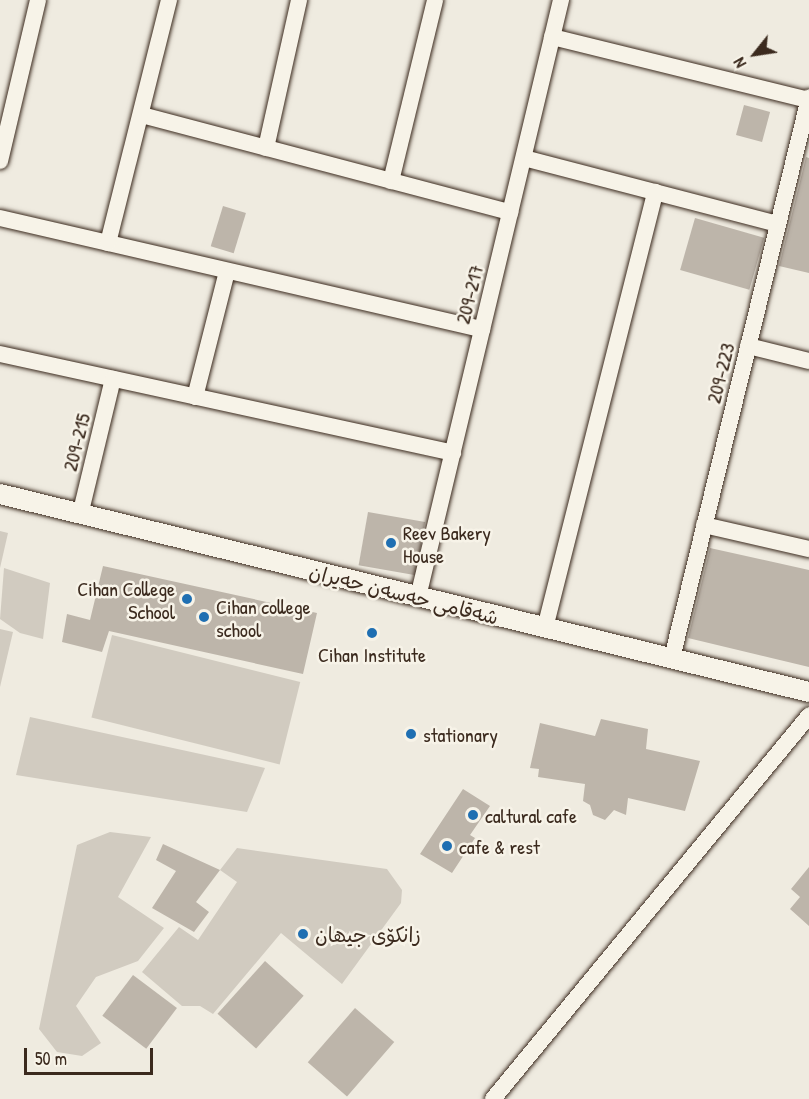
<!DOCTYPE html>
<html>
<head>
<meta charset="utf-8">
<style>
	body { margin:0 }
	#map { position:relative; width:809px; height:1099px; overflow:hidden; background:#efebe0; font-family:"Patrick Hand","Playpen Sans Arabic",sans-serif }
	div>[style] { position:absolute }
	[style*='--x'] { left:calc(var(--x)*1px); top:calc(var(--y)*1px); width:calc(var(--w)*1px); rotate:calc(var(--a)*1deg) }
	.green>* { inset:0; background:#d1cbc0; transform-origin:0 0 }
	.building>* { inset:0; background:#bdb5aa; transform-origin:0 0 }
	.roads { filter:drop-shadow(0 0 2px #3b2a1e) drop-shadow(0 0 2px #3b2a1e) }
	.minor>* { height:16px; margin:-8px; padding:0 8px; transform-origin:8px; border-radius:8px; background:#f7f3e8 }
	.tertiary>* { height:20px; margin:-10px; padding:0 10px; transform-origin:10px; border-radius:10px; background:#f7f3e8 }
	.dots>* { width:16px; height:16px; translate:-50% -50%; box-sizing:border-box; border:3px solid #f7f3e8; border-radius:50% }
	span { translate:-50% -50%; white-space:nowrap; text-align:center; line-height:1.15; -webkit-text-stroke:5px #f7f3e8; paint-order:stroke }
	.street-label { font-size:20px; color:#3b2a1e }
	.poi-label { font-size:20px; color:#3b2a1e }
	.left { translate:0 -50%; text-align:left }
	.right { translate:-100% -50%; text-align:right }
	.north { position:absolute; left:725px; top:24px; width:60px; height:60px; -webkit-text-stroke:4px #f7f3e8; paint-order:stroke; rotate:240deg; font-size:16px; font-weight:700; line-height:24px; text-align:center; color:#3b2a1e }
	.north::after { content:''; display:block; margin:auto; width:21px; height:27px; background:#3b2a1e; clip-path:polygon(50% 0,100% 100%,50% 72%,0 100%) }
	.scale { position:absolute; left:24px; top:1048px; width:129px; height:27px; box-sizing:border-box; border:3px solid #3b2a1e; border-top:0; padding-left:8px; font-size:18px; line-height:21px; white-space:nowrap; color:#3b2a1e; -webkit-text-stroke:4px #f7f3e8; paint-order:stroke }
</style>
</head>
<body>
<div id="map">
	<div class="green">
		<i style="clip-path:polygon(0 531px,8px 533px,0 568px)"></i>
		<i style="clip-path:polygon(4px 568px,50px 583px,43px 639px,20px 633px,0 619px)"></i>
		<i style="clip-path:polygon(0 629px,13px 632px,0 687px)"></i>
		<i style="left:112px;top:635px;width:194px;height:85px;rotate:14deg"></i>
		<i style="clip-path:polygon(30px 717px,265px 768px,247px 812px,16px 775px)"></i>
		<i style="clip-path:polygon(110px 832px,151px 837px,118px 897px,164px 928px,138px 961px,96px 977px,76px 1006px,101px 1043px,82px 1056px,57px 1052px,39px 1029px,77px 845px)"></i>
		<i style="clip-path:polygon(237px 848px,387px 869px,402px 890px,401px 903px,342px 984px,281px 933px,213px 1014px,200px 1006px,182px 1006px,142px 972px,179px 927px,198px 940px,237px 882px,220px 870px)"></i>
	</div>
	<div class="building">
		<i style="left:744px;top:105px;width:27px;height:31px;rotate:15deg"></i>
		<i style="clip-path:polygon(806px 157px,809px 158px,809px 273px,779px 266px)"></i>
		<i style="left:223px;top:206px;width:24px;height:42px;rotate:17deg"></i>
		<i style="left:695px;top:218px;width:72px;height:54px;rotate:16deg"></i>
		<i style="left:368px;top:512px;width:58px;height:54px;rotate:10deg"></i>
		<i style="clip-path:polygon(710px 548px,809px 570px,809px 667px,688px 638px)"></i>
		<i style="clip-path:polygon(103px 566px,317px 613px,303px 674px,109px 631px,102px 652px,62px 642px,67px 614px,90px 620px)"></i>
		<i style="clip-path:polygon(601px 719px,648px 729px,646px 749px,700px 761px,685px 811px,628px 798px,626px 815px,614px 810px,605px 820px,593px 815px,590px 805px,583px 801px,585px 784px,538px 777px,539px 769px,530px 768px,540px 723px,595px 736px)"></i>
		<i style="clip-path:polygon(463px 789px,490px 806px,470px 835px,475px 838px,452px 873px,420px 854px)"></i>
		<i style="clip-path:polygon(163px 844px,220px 870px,196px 902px,209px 912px,194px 932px,152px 908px,176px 871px,156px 860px)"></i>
		<i style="clip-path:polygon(809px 867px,809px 926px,790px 909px,800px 897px,791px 889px)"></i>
		<i style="left:265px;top:961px;width:52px;height:71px;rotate:42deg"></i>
		<i style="left:133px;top:975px;width:55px;height:51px;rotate:37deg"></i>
		<i style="left:355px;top:1008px;width:52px;height:72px;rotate:41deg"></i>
	</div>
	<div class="roads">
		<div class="minor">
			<i style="--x:552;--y:37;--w:264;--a:13.8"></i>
			<i style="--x:142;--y:115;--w:381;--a:14.8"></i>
			<i style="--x:266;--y:148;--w:152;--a:-77.4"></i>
			<i style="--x:524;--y:158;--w:262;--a:14.6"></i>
			<i style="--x:0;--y:161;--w:165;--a:-76.7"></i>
			<i style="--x:391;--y:181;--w:186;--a:-76.3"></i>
			<i style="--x:0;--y:218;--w:495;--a:13"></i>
			<i style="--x:108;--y:243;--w:251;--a:-75.9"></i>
			<i style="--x:748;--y:346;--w:63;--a:13.8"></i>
			<i style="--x:0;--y:354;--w:464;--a:12.3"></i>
			<i style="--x:195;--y:397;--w:130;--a:-75.7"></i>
			<i style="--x:80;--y:515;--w:140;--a:-76.4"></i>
			<i style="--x:704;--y:525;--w:108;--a:12.9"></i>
			<i style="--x:418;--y:597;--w:614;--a:-76.53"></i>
			<i style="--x:545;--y:628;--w:450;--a:-75.8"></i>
			<i style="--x:672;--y:658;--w:577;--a:-76.25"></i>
			<i style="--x:493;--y:1099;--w:497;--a:-50.5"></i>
		</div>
		<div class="tertiary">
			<i style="--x:0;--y:494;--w:833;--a:13.75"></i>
		</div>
	</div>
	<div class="dots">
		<i style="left:391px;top:543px;background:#1f6fb2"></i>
		<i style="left:187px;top:599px;background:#1f6fb2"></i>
		<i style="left:204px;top:617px;background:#1f6fb2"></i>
		<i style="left:372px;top:633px;background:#1f6fb2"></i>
		<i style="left:411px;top:734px;background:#1f6fb2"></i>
		<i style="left:473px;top:815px;background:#1f6fb2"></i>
		<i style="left:447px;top:846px;background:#1f6fb2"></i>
		<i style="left:303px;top:934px;background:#1f6fb2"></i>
	</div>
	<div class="street-label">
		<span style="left:469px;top:294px;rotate:-76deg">209-217</span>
		<span style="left:720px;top:373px;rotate:-76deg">209-223</span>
		<span style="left:76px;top:442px;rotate:-76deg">209-215</span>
		<span style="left:404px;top:594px;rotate:14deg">شەقامی حەسەن حەیران</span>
	</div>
	<div class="poi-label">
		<span class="left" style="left:403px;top:544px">Reev Bakery<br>House</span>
		<span class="right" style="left:175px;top:600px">Cihan College<br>School</span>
		<span class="left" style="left:216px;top:618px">Cihan college<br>school</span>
		<span style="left:372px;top:654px">Cihan Institute</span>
		<span class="left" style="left:423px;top:734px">stationary</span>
		<span class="left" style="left:485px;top:815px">caltural cafe</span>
		<span class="left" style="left:459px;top:846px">cafe &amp; rest</span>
		<span class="left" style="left:315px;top:934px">زانکۆی جیھان</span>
	</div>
	<div class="north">N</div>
	<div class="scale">50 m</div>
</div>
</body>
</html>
